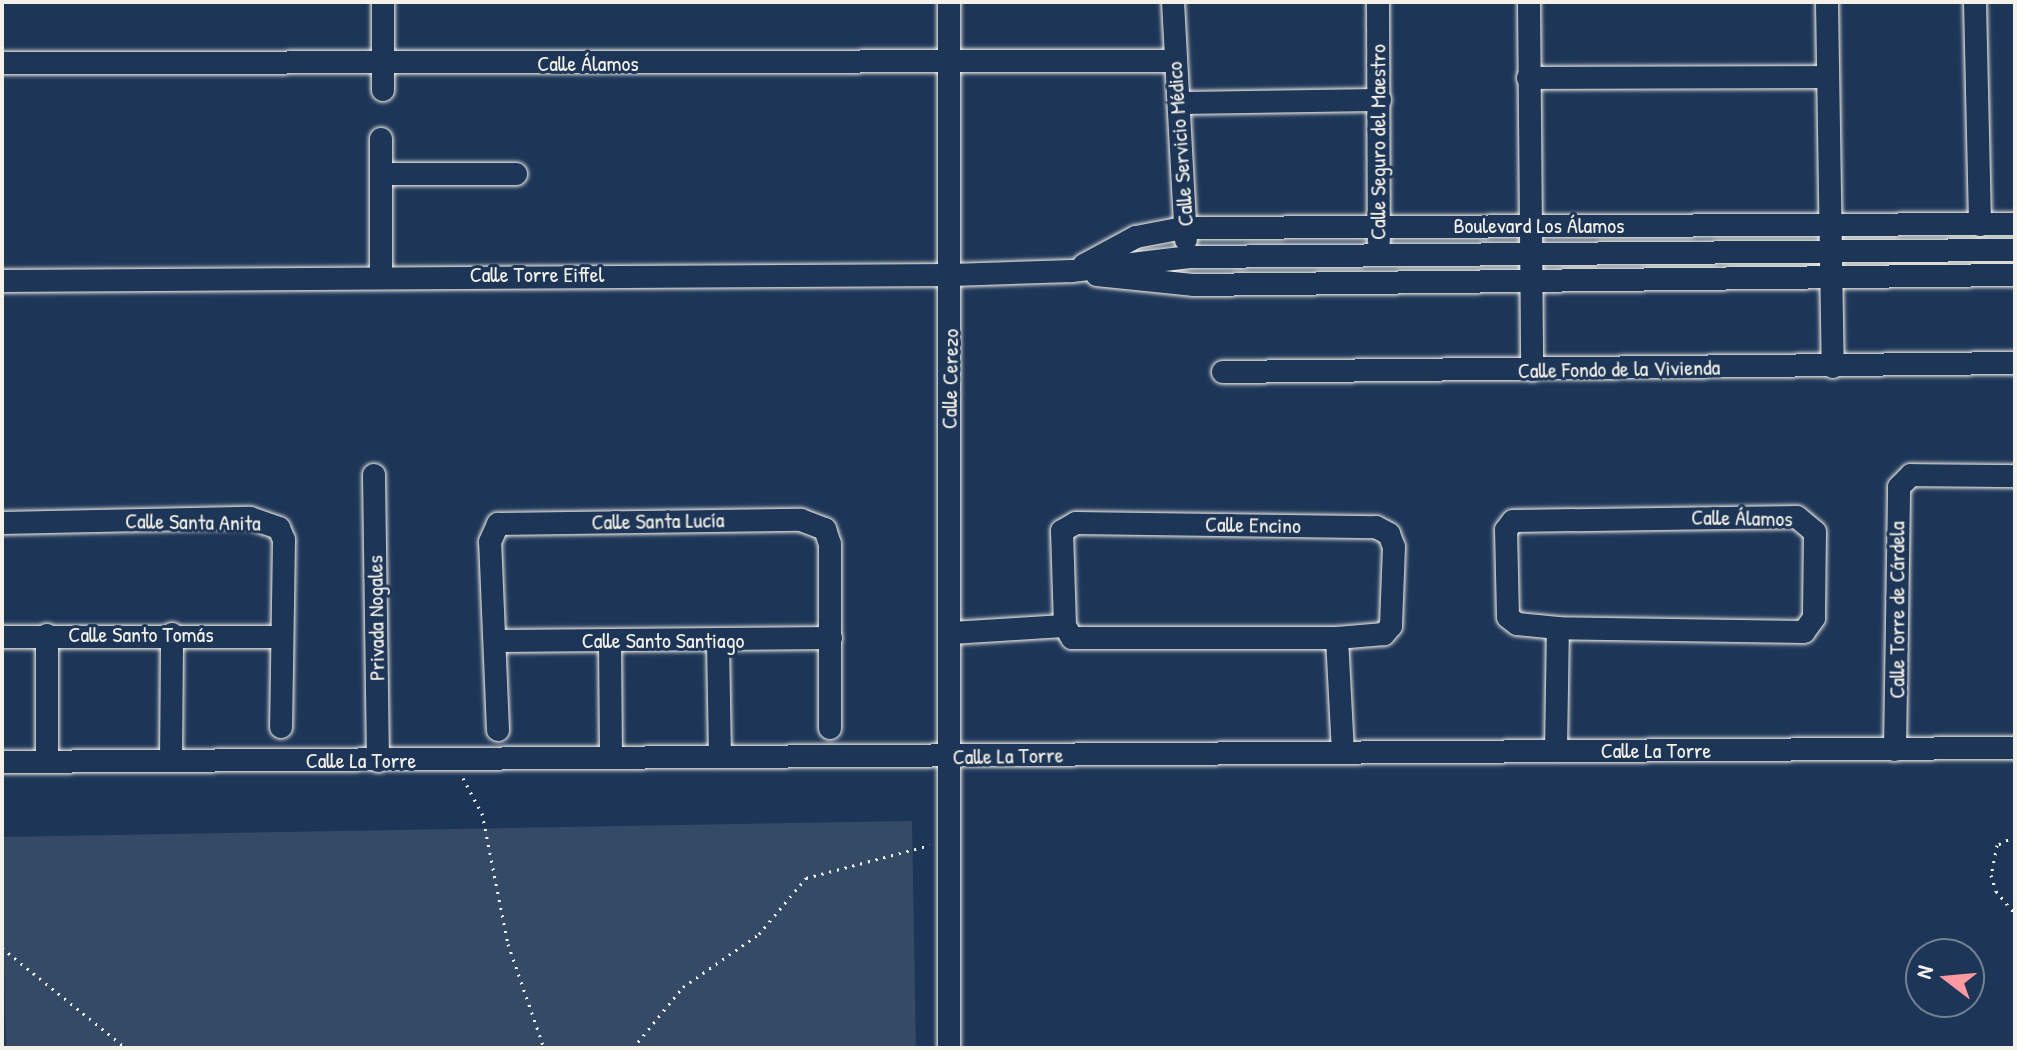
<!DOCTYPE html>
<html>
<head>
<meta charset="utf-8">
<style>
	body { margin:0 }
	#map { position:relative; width:2017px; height:1050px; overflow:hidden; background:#1d3557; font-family:"Patrick Hand",sans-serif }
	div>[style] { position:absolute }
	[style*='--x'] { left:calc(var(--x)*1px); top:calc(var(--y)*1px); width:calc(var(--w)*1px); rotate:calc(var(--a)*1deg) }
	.green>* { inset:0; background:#354a67; transform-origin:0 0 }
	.path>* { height:3px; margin-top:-1.5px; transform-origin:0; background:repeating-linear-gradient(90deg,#f4f1e8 0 2px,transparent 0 8px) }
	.roads { filter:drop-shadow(0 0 2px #f4f1e8) drop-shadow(0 0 2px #f4f1e8) }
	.minor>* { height:22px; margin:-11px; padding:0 11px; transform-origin:11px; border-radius:11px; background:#1d3557 }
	span { translate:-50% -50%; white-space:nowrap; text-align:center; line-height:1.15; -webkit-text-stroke:6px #1d3557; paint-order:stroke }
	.street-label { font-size:22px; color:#f4f1e8 }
	.frame { position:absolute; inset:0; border:4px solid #f4f1e8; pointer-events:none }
	.north { position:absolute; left:1905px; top:938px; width:80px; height:80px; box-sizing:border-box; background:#1d3557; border:2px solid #738091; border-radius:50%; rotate:286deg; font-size:22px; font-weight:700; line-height:32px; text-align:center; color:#f4f1e8 }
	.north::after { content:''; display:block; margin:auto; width:28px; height:36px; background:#ff9aa2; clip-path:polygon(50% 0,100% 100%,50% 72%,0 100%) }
</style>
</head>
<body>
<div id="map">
	<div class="green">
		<i style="left:912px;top:821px;width:227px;height:910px;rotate:89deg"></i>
	</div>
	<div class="path">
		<i style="--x:463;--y:778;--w:40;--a:62"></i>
		<i style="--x:482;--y:813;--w:134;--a:78.8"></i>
		<i style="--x:508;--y:944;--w:110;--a:70.9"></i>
		<i style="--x:2015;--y:836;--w:20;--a:153"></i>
		<i style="--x:1997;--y:845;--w:31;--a:101"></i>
		<i style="--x:1991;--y:875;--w:17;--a:73"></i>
		<i style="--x:1996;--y:891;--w:30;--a:50"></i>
		<i style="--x:2;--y:948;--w:159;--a:38.9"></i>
		<i style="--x:633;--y:1048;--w:79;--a:-50.7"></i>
		<i style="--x:683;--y:987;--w:93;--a:-34.9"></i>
		<i style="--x:759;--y:934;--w:73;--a:-50"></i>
		<i style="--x:806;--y:878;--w:128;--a:-14.9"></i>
	</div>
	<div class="roads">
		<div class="minor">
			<i style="--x:383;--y:2;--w:88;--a:90"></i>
			<i style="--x:949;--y:2;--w:1046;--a:90"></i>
			<i style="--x:1173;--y:2;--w:238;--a:86.9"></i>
			<i style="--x:1378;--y:2;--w:239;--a:89.8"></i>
			<i style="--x:1529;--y:2;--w:368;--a:89.5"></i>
			<i style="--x:1827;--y:2;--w:365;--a:89.1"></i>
			<i style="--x:1975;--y:2;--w:223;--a:88.7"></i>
			<i style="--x:2;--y:63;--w:1172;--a:-0.1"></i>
			<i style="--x:1528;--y:78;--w:299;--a:-0.2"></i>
			<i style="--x:1179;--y:103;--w:201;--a:-0.9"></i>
			<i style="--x:381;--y:174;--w:135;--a:0"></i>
			<i style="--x:1084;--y:265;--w:59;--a:-28.3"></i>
			<i style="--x:1136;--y:237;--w:48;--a:-10.8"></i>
			<i style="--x:1183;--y:228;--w:832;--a:-0.28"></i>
			<i style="--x:381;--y:274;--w:135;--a:-90"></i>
			<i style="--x:1097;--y:275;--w:98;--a:5.9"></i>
			<i style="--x:1194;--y:285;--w:821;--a:-0.7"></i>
			<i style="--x:2;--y:281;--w:949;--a:-0.36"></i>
			<i style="--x:951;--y:275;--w:121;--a:-1.9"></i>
			<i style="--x:1072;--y:271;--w:118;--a:-6.8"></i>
			<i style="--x:1189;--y:257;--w:826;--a:-0.49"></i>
			<i style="--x:1223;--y:372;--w:792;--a:-0.65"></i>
			<i style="--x:374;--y:475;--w:286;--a:89.2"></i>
			<i style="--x:1797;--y:517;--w:23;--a:40"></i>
			<i style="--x:1815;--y:532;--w:86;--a:90.7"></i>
			<i style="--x:1814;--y:618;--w:17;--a:126"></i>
			<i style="--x:1804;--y:632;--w:246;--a:-179.1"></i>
			<i style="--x:1558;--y:628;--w:41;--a:-174.4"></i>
			<i style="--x:1517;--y:624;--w:11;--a:-142"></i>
			<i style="--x:1508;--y:617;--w:87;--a:-91.3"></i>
			<i style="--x:1506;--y:530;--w:11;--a:-52"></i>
			<i style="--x:1513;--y:521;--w:284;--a:-0.8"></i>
			<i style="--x:2;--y:523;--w:248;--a:-1.2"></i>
			<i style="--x:250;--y:518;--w:31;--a:19"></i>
			<i style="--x:279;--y:528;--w:13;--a:67"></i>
			<i style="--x:284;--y:540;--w:187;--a:90.9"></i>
			<i style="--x:1076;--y:523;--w:300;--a:0.8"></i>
			<i style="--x:1376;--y:527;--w:15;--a:28"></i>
			<i style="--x:1389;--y:534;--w:14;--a:69"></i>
			<i style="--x:1394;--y:547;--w:79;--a:92.2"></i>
			<i style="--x:1391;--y:626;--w:11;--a:131"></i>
			<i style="--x:1384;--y:634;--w:47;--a:175.1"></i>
			<i style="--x:1337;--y:638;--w:265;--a:180"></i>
			<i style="--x:1072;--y:638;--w:14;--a:-120"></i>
			<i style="--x:1065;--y:626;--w:95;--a:-91.8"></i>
			<i style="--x:1062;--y:531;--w:16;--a:-30"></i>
			<i style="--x:950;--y:633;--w:115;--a:-3.5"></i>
			<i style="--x:2;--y:637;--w:279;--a:0"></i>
			<i style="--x:1337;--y:638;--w:114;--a:87"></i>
			<i style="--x:496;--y:641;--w:335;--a:-0.5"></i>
			<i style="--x:610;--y:641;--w:113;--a:89.5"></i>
			<i style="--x:718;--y:642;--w:115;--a:89"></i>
			<i style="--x:498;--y:730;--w:188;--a:-92.4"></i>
			<i style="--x:490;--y:542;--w:20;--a:-66"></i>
			<i style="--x:498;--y:524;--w:303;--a:-0.8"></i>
			<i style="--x:801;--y:520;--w:26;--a:21"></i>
			<i style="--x:825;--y:529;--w:16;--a:72"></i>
			<i style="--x:830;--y:544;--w:184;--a:90"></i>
			<i style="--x:1895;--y:750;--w:263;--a:-89.1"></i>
			<i style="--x:1899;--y:487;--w:17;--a:-45"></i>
			<i style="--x:1911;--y:475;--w:104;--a:0.6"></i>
			<i style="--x:1556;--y:751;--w:123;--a:-89.1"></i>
			<i style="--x:171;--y:761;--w:127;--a:-89.5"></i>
			<i style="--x:2;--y:762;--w:2013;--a:-0.4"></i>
			<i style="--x:47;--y:762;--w:127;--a:-90"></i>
		</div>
	</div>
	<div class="street-label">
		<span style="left:588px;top:64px">Calle Álamos</span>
		<span style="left:1378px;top:142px;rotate:-90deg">Calle Seguro del Maestro</span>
		<span style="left:1180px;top:144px;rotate:-94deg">Calle Servicio Médico</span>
		<span style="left:1539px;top:226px">Boulevard Los Álamos</span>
		<span style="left:537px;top:275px">Calle Torre Eiffel</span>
		<span style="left:1619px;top:369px;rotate:-1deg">Calle Fondo de la Vivienda</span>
		<span style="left:950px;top:379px;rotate:-89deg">Calle Cerezo</span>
		<span style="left:1742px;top:518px;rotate:1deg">Calle Álamos</span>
		<span style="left:658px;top:521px;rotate:-1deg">Calle Santa Lucía</span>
		<span style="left:193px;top:522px;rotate:1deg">Calle Santa Anita</span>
		<span style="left:1253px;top:525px;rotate:1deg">Calle Encino</span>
		<span style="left:1897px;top:610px;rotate:-90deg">Calle Torre de Cárdela</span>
		<span style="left:376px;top:618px;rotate:-91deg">Privada Nogales</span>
		<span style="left:141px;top:635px">Calle Santo Tomás</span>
		<span style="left:663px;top:641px">Calle Santo Santiago</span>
		<span style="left:1656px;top:751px">Calle La Torre</span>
		<span style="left:1008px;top:756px;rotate:-1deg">Calle La Torre</span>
		<span style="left:361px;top:761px">Calle La Torre</span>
	</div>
	<div class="frame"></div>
	<div class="north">N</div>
</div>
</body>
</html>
